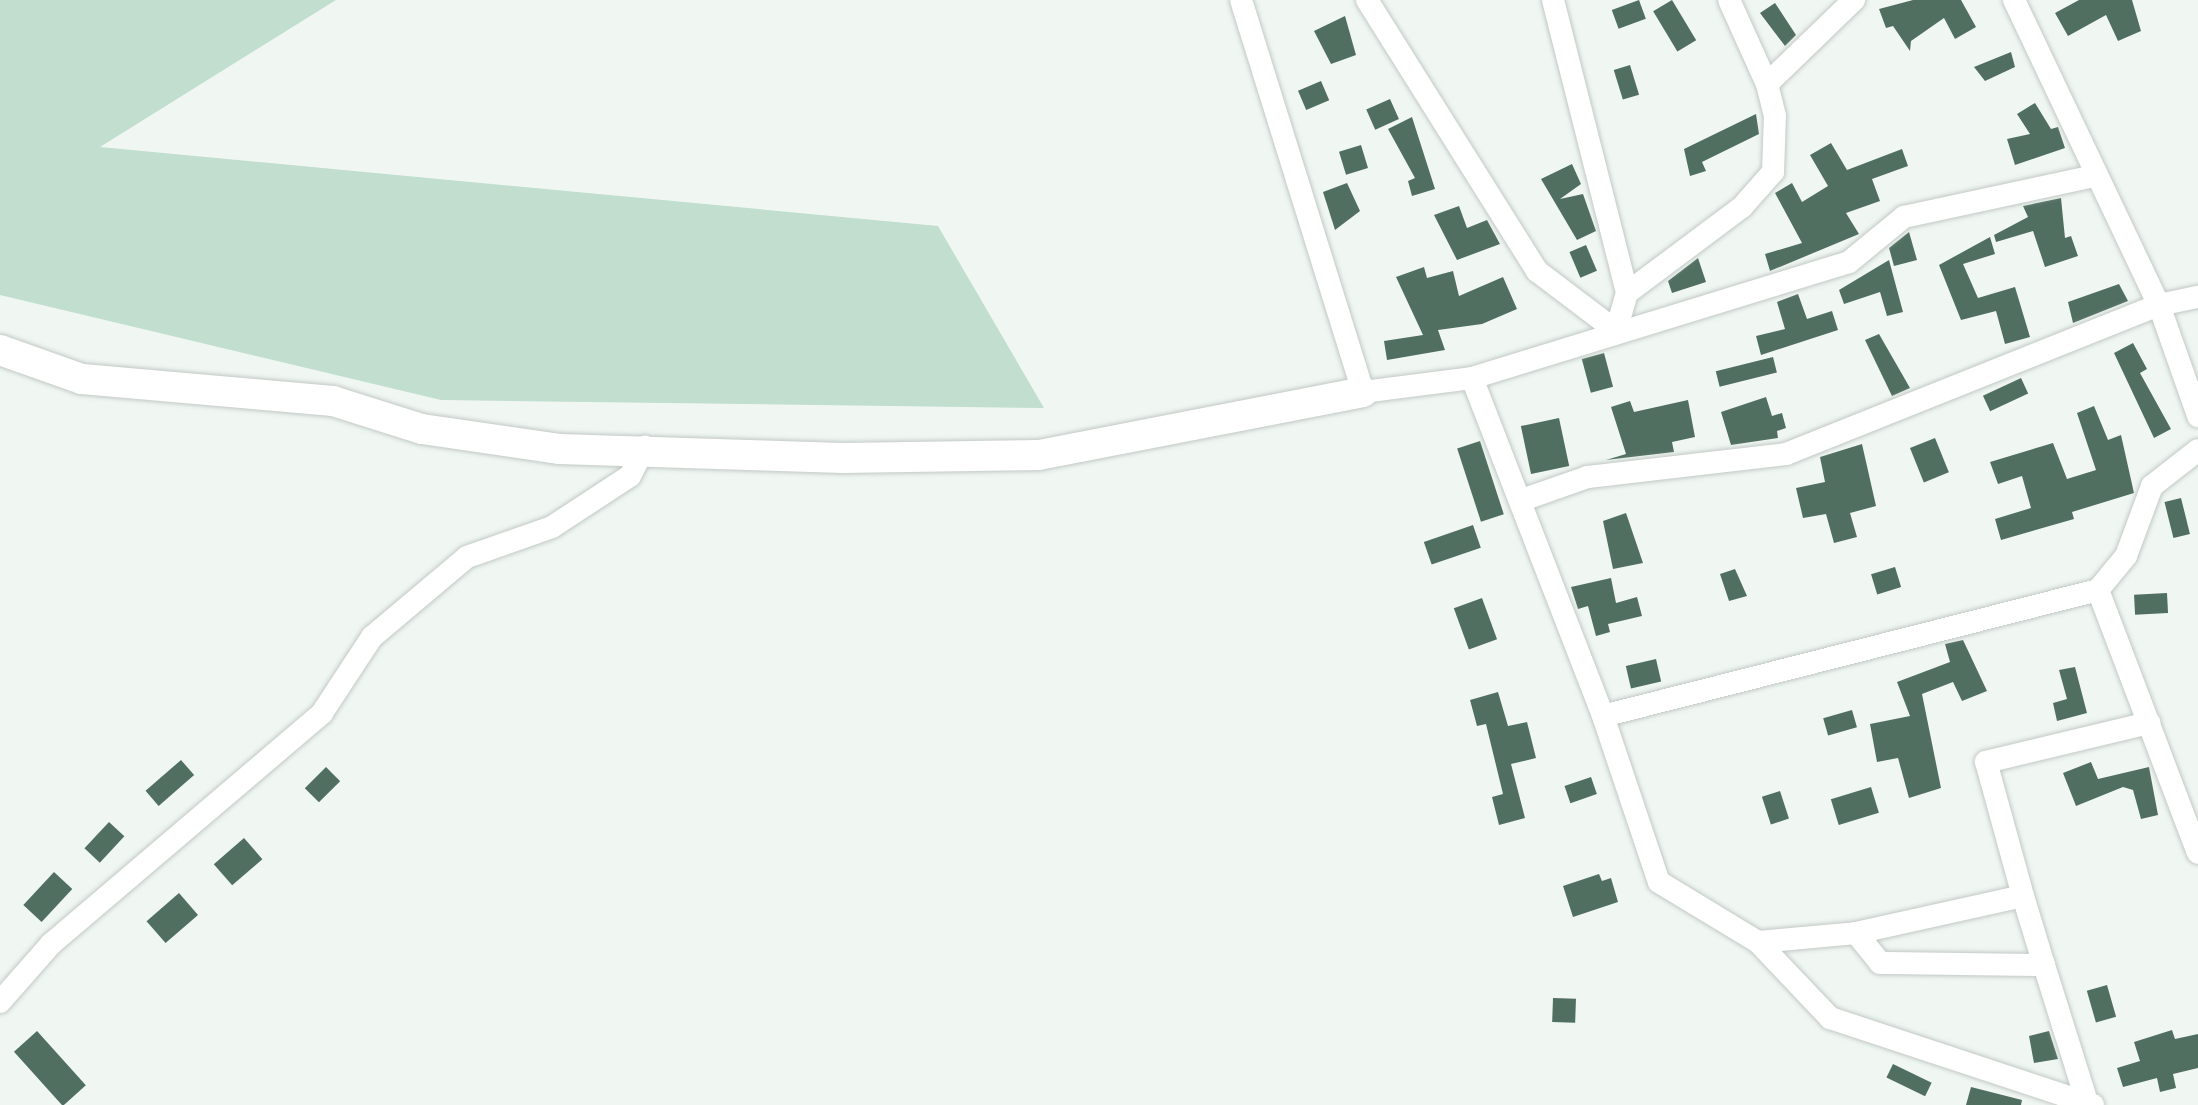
<!DOCTYPE html>
<html>
<head>
<meta charset="utf-8">
<style>
	body { margin:0 }
	#map { position:relative; width:2198px; height:1105px; overflow:hidden; background:#f0f7f3; font-family:Lato,sans-serif }
	div>[style] { position:absolute }
	[style*='--x'] { left:calc(var(--x)*1px); top:calc(var(--y)*1px); width:calc(var(--w)*1px); rotate:calc(var(--a)*1deg) }
	.green>* { inset:0; background:#c1decf }
	.building>* { inset:0; background:#516f61; transform-origin:0 0 }
	.roads { filter:drop-shadow(0 0 2px #c2c9c5) drop-shadow(0 0 2px #c2c9c5) }
	.street>* { height:22px; margin:-11px; padding:0 11px; transform-origin:11px; border-radius:11px; background:#fff }
	.secondary>* { height:30px; margin:-15px; padding:0 15px; transform-origin:15px; border-radius:15px; background:#fff }
	span { translate:-50% -50%; white-space:nowrap; text-align:center; line-height:1.15; -webkit-text-stroke:10px #fff; paint-order:stroke }
</style>
</head>
<body>
<div id="map">
	<div class="green">
		<i style="clip-path:polygon(0 0,336px 0,100px 147px,938px 226px,1044px 408px,441px 400px,0 295px)"></i>
	</div>
	<div class="building">
		<i style="left:1639px;top:0;width:20px;height:29px;rotate:70deg"></i>
		<i style="left:1672px;top:0;width:47px;height:22px;rotate:59deg"></i>
		<i style="clip-path:polygon(1913px 0,1961px 0,1976px 27px,1955px 39px,1944px 18px,1911px 41px,1910px 51px,1893px 26px,1886px 28px,1879px 9px)"></i>
		<i style="clip-path:polygon(2079px 0,2132px 0,2141px 31px,2118px 41px,2106px 15px,2068px 36px,2055px 13px)"></i>
		<i style="clip-path:polygon(1775px 3px,1796px 35px,1785px 46px,1760px 13px)"></i>
		<i style="clip-path:polygon(1345px 16px,1356px 55px,1331px 64px,1314px 31px)"></i>
		<i style="clip-path:polygon(2011px 52px,2015px 67px,1985px 81px,1974px 67px)"></i>
		<i style="left:1630px;top:65px;width:31px;height:17px;rotate:73deg"></i>
		<i style="left:1321px;top:81px;width:21px;height:25px;rotate:67deg"></i>
		<i style="left:1390px;top:99px;width:22px;height:26px;rotate:66deg"></i>
		<i style="clip-path:polygon(2035px 103px,2051px 129px,2058px 127px,2065px 148px,2015px 165px,2007px 139px,2030px 134px,2017px 114px)"></i>
		<i style="clip-path:polygon(1756px 114px,1759px 134px,1702px 162px,1706px 171px,1690px 176px,1684px 149px)"></i>
		<i style="clip-path:polygon(1412px 117px,1435px 189px,1412px 196px,1408px 181px,1415px 178px,1388px 129px)"></i>
		<i style="clip-path:polygon(1831px 143px,1847px 170px,1902px 149px,1908px 166px,1872px 179px,1880px 201px,1846px 213px,1859px 234px,1770px 271px,1765px 254px,1802px 243px,1775px 193px,1792px 183px,1802px 202px,1828px 186px,1810px 155px)"></i>
		<i style="left:1361px;top:145px;width:24px;height:23px;rotate:73deg"></i>
		<i style="clip-path:polygon(1572px 164px,1581px 184px,1560px 199px,1583px 194px,1596px 231px,1577px 240px,1541px 179px)"></i>
		<i style="clip-path:polygon(1347px 183px,1360px 211px,1335px 230px,1323px 192px)"></i>
		<i style="clip-path:polygon(2061px 198px,2065px 238px,2071px 236px,2078px 256px,2045px 267px,2033px 231px,1996px 242px,1994px 235px,2028px 217px,2023px 206px)"></i>
		<i style="clip-path:polygon(1459px 206px,1467px 228px,1487px 220px,1500px 244px,1457px 260px,1434px 215px)"></i>
		<i style="clip-path:polygon(1909px 232px,1917px 260px,1894px 266px,1889px 248px)"></i>
		<i style="clip-path:polygon(1990px 237px,1995px 254px,1963px 264px,1978px 298px,2015px 287px,2030px 337px,2005px 344px,1996px 311px,1961px 320px,1939px 265px)"></i>
		<i style="left:1586px;top:245px;width:28px;height:18px;rotate:67deg"></i>
		<i style="clip-path:polygon(1698px 258px,1706px 282px,1672px 293px,1668px 281px)"></i>
		<i style="clip-path:polygon(1889px 260px,1903px 312px,1887px 316px,1880px 292px,1844px 304px,1839px 290px)"></i>
		<i style="clip-path:polygon(1424px 267px,1427px 278px,1453px 271px,1459px 296px,1503px 277px,1517px 309px,1482px 324px,1438px 330px,1445px 350px,1387px 360px,1384px 341px,1423px 335px,1396px 277px)"></i>
		<i style="clip-path:polygon(2119px 284px,2128px 301px,2073px 323px,2068px 302px)"></i>
		<i style="clip-path:polygon(1798px 294px,1807px 319px,1832px 311px,1838px 330px,1761px 355px,1756px 336px,1785px 329px,1777px 302px)"></i>
		<i style="clip-path:polygon(1879px 334px,1910px 388px,1892px 396px,1865px 340px)"></i>
		<i style="clip-path:polygon(2133px 343px,2147px 369px,2140px 373px,2171px 429px,2154px 438px,2114px 353px)"></i>
		<i style="left:1604px;top:353px;width:35px;height:23px;rotate:75deg"></i>
		<i style="left:1773px;top:357px;width:16px;height:59px;rotate:76deg"></i>
		<i style="left:2021px;top:378px;width:17px;height:42px;rotate:65deg"></i>
		<i style="clip-path:polygon(1766px 397px,1772px 416px,1782px 413px,1786px 428px,1777px 431px,1778px 438px,1731px 445px,1721px 412px)"></i>
		<i style="clip-path:polygon(1688px 400px,1695px 437px,1672px 442px,1674px 452px,1606px 460px,1626px 454px,1611px 407px,1630px 401px,1634px 412px)"></i>
		<i style="clip-path:polygon(2094px 406px,2108px 440px,2121px 435px,2134px 493px,2072px 512px,2074px 519px,2001px 540px,1995px 519px,2031px 508px,2022px 476px,1998px 484px,1990px 462px,2053px 443px,2067px 479px,2096px 470px,2077px 413px)"></i>
		<i style="left:1559px;top:418px;width:49px;height:39px;rotate:78deg"></i>
		<i style="left:1935px;top:438px;width:37px;height:27px;rotate:68deg"></i>
		<i style="left:1480px;top:441px;width:77px;height:24px;rotate:72deg"></i>
		<i style="clip-path:polygon(1862px 444px,1876px 506px,1850px 513px,1857px 537px,1834px 543px,1826px 514px,1803px 518px,1796px 488px,1825px 482px,1820px 457px)"></i>
		<i style="left:2181px;top:498px;width:37px;height:17px;rotate:76deg"></i>
		<i style="clip-path:polygon(1626px 513px,1643px 563px,1613px 569px,1603px 521px)"></i>
		<i style="left:1473px;top:525px;width:24px;height:52px;rotate:71deg"></i>
		<i style="left:1895px;top:567px;width:21px;height:25px;rotate:73deg"></i>
		<i style="clip-path:polygon(1735px 569px,1747px 596px,1729px 601px,1720px 574px)"></i>
		<i style="clip-path:polygon(1611px 578px,1616px 603px,1637px 597px,1642px 616px,1608px 624px,1610px 632px,1596px 636px,1588px 606px,1578px 609px,1571px 587px)"></i>
		<i style="left:2167px;top:593px;width:20px;height:33px;rotate:87deg"></i>
		<i style="left:1482px;top:598px;width:44px;height:30px;rotate:70deg"></i>
		<i style="clip-path:polygon(1963px 640px,1987px 691px,1962px 701px,1953px 682px,1922px 694px,1941px 788px,1909px 798px,1898px 758px,1877px 762px,1870px 724px,1910px 716px,1897px 682px,1950px 662px,1945px 644px)"></i>
		<i style="left:1656px;top:659px;width:23px;height:31px;rotate:77deg"></i>
		<i style="clip-path:polygon(2075px 667px,2087px 713px,2057px 721px,2053px 703px,2067px 699px,2059px 670px)"></i>
		<i style="clip-path:polygon(1498px 692px,1508px 726px,1527px 722px,1536px 758px,1511px 764px,1525px 818px,1499px 825px,1492px 797px,1503px 794px,1486px 724px,1477px 726px,1470px 700px)"></i>
		<i style="left:1852px;top:710px;width:18px;height:30px;rotate:74deg"></i>
		<i style="left:181px;top:760px;width:20px;height:47px;rotate:49deg"></i>
		<i style="clip-path:polygon(2091px 762px,2098px 779px,2149px 767px,2158px 815px,2141px 819px,2133px 790px,2123px 787px,2076px 806px,2063px 773px)"></i>
		<i style="left:326px;top:767px;width:20px;height:30px;rotate:45deg"></i>
		<i style="left:1591px;top:777px;width:18px;height:28px;rotate:71deg"></i>
		<i style="left:1871px;top:787px;width:27px;height:42px;rotate:73deg"></i>
		<i style="left:1780px;top:791px;width:29px;height:19px;rotate:72deg"></i>
		<i style="left:109px;top:822px;width:21px;height:36px;rotate:43deg"></i>
		<i style="left:244px;top:838px;width:28px;height:40px;rotate:49deg"></i>
		<i style="left:54px;top:872px;width:25px;height:45px;rotate:43deg"></i>
		<i style="clip-path:polygon(1599px 874px,1602px 881px,1611px 878px,1618px 902px,1573px 917px,1563px 886px)"></i>
		<i style="left:179px;top:893px;width:29px;height:43px;rotate:49deg"></i>
		<i style="left:2107px;top:985px;width:33px;height:21px;rotate:74deg"></i>
		<i style="left:1553px;top:998px;width:23px;height:24px;rotate:2deg"></i>
		<i style="clip-path:polygon(2172px 1030px,2175px 1039px,2198px 1034px,2198px 1068px,2173px 1074px,2176px 1088px,2160px 1092px,2157px 1078px,2123px 1087px,2117px 1068px,2140px 1061px,2134px 1042px)"></i>
		<i style="left:37px;top:1031px;width:73px;height:31px;rotate:48deg"></i>
		<i style="clip-path:polygon(2049px 1031px,2058px 1059px,2034px 1063px,2029px 1036px)"></i>
		<i style="left:1893px;top:1064px;width:43px;height:15px;rotate:26deg"></i>
		<i style="clip-path:polygon(1971px 1087px,2022px 1100px,2021px 1105px,1966px 1105px)"></i>
	</div>
	<div class="roads">
		<div class="street">
			<i style="--x:1241;--y:0;--w:411;--a:72.7"></i>
			<i style="--x:1363;--y:392;--w:110;--a:-7.3"></i>
			<i style="--x:1472;--y:378;--w:362;--a:68.8"></i>
			<i style="--x:1603;--y:716;--w:511;--a:-14.28"></i>
			<i style="--x:2098;--y:590;--w:281;--a:69.2"></i>
			<i style="--x:1367;--y:0;--w:320;--a:57.9"></i>
			<i style="--x:1537;--y:271;--w:99;--a:37.2"></i>
			<i style="--x:1616;--y:331;--w:40;--a:-74"></i>
			<i style="--x:1627;--y:293;--w:144;--a:-36.8"></i>
			<i style="--x:1742;--y:207;--w:47;--a:-48.5"></i>
			<i style="--x:1773;--y:172;--w:56;--a:-88"></i>
			<i style="--x:1775;--y:116;--w:33;--a:-104"></i>
			<i style="--x:1767;--y:84;--w:121;--a:-44"></i>
			<i style="--x:1553;--y:0;--w:302;--a:75.8"></i>
			<i style="--x:1729;--y:0;--w:92;--a:65.7"></i>
			<i style="--x:2014;--y:0;--w:338;--a:64.6"></i>
			<i style="--x:2159;--y:305;--w:118;--a:70.6"></i>
			<i style="--x:1472;--y:378;--w:394;--a:-17.1"></i>
			<i style="--x:1849;--y:262;--w:71;--a:-39.3"></i>
			<i style="--x:1904;--y:217;--w:193;--a:-12.2"></i>
			<i style="--x:1522;--y:500;--w:70;--a:-19.2"></i>
			<i style="--x:1588;--y:477;--w:199;--a:-6.6"></i>
			<i style="--x:1786;--y:454;--w:402;--a:-21.8"></i>
			<i style="--x:2159;--y:305;--w:40;--a:-12"></i>
			<i style="--x:2098;--y:590;--w:44;--a:-50.5"></i>
			<i style="--x:2126;--y:556;--w:75;--a:-69.6"></i>
			<i style="--x:2152;--y:486;--w:58;--a:-38"></i>
			<i style="--x:1603;--y:716;--w:175;--a:71.4"></i>
			<i style="--x:1659;--y:882;--w:116;--a:31.2"></i>
			<i style="--x:1758;--y:942;--w:98;--a:-5.2"></i>
			<i style="--x:1856;--y:933;--w:38;--a:51"></i>
			<i style="--x:1880;--y:963;--w:164;--a:0.7"></i>
			<i style="--x:2044;--y:965;--w:144;--a:72.6"></i>
			<i style="--x:2023;--y:896;--w:139;--a:-105.4"></i>
			<i style="--x:1986;--y:762;--w:168;--a:-13.5"></i>
			<i style="--x:1856;--y:933;--w:171;--a:-12.5"></i>
			<i style="--x:2023;--y:896;--w:72;--a:73.1"></i>
			<i style="--x:1758;--y:942;--w:105;--a:46.5"></i>
			<i style="--x:1830;--y:1018;--w:277;--a:18.3"></i>
			<i style="--x:0;--y:1002;--w:77;--a:-48.7"></i>
			<i style="--x:51;--y:944;--w:356;--a:-40.4"></i>
			<i style="--x:322;--y:713;--w:91;--a:-56.7"></i>
			<i style="--x:372;--y:637;--w:124;--a:-40.1"></i>
			<i style="--x:467;--y:557;--w:90;--a:-19.4"></i>
			<i style="--x:552;--y:527;--w:93;--a:-33.2"></i>
			<i style="--x:630;--y:476;--w:33;--a:-63"></i>
		</div>
		<div class="secondary">
			<i style="--x:0;--y:350;--w:87;--a:19.5"></i>
			<i style="--x:82;--y:379;--w:252;--a:5"></i>
			<i style="--x:333;--y:401;--w:93;--a:17.5"></i>
			<i style="--x:422;--y:429;--w:138;--a:8.3"></i>
			<i style="--x:559;--y:449;--w:284;--a:1.8"></i>
			<i style="--x:843;--y:458;--w:196;--a:-0.9"></i>
			<i style="--x:1039;--y:455;--w:330;--a:-11"></i>
		</div>
	</div>
</div>
</body>
</html>
